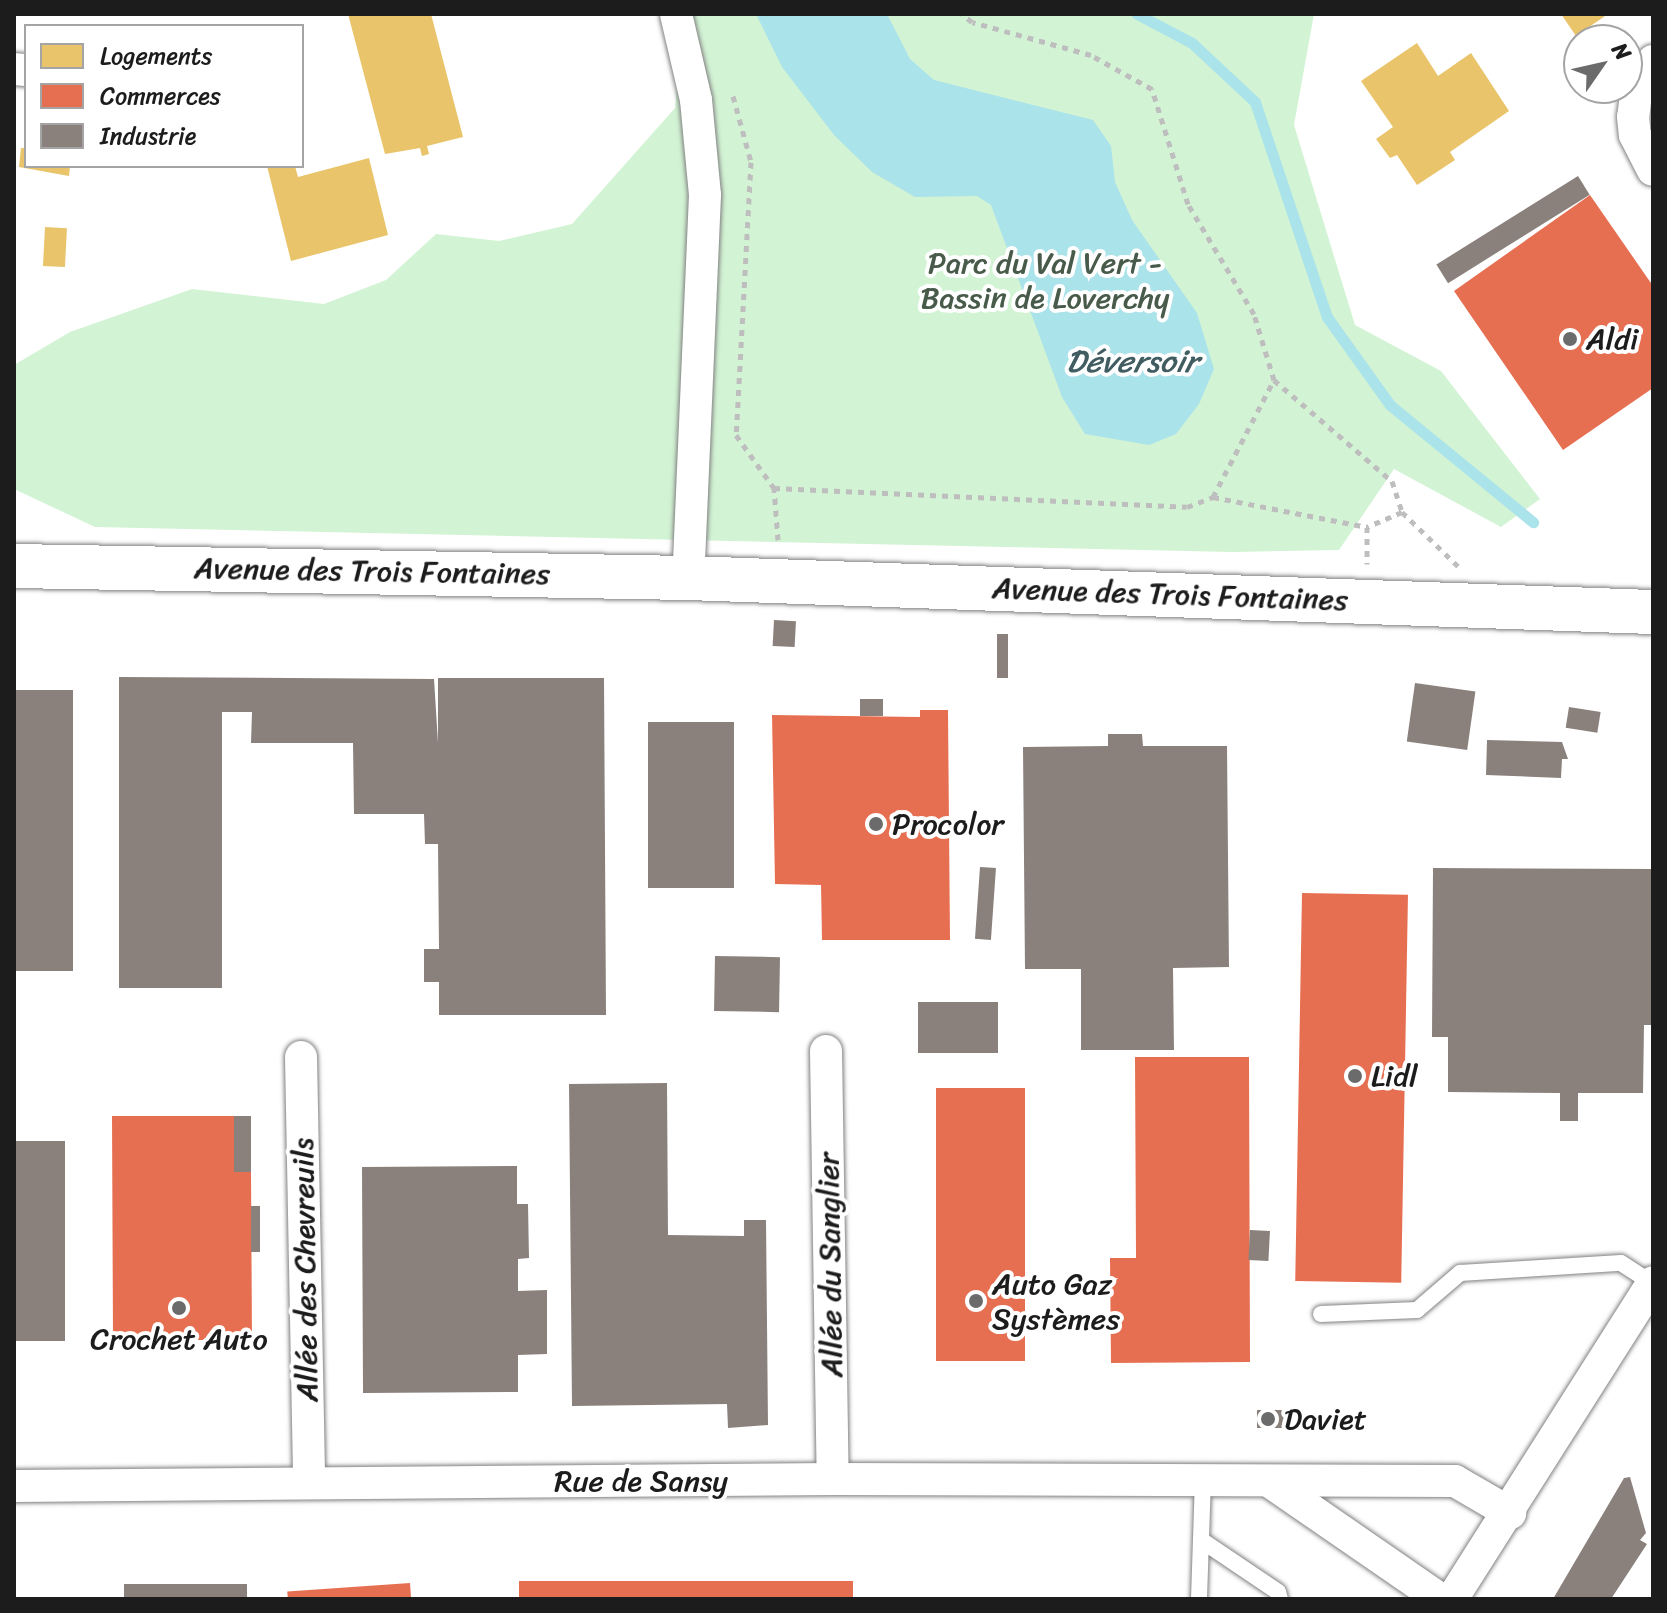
<!DOCTYPE html>
<html>
<head>
<meta charset="utf-8">
<style>
	body { margin:0 }
	#map { position:relative; width:1667px; height:1613px; overflow:hidden; background:#fff; font-family:Sriracha,sans-serif }
	div>[style] { position:absolute }
	[style*='--x'] { left:calc(var(--x)*1px); top:calc(var(--y)*1px); width:calc(var(--w)*1px); rotate:calc(var(--a)*1deg) }
	.green>* { inset:0; background:#d2f3d4 }
	.water>* { inset:0; background:#abe3eb }
	.homes>* { inset:0; background:#e9c46a; transform-origin:0 0 }
	.shops>* { inset:0; background:#e76f51; transform-origin:0 0 }
	.industry>* { inset:0; background:#8a817c; transform-origin:0 0 }
	.stream>* { height:11px; margin:-5.5px; padding:0 5.5px; transform-origin:5.5px; border-radius:5.5px; background:#abe3eb }
	.path>* { height:5px; margin-top:-2.5px; transform-origin:0; background:repeating-linear-gradient(90deg,#bebebe 0 6px,transparent 0 12px) }
	.roads { filter:drop-shadow(0 0 2px #828282) drop-shadow(0 0 2px #828282) }
	.lane>* { height:16px; margin:-8px; padding:0 8px; transform-origin:8px; border-radius:8px; background:#fff }
	.street>* { height:32px; margin:-16px; padding:0 16px; transform-origin:16px; border-radius:16px; background:#fff }
	.secondary>* { height:44px; margin:-22px; padding:0 22px; transform-origin:22px; border-radius:22px; background:#fff }
	.dots>* { width:22px; height:22px; translate:-50% -50%; box-sizing:border-box; border:4px solid #fff; border-radius:50% }
	span { translate:-50% -50%; white-space:nowrap; text-align:center; line-height:1.15; -webkit-text-stroke:8px #fff; paint-order:stroke }
	.park-label { font-size:30px; color:#485a49 }
	.poi-label { font-size:30px; color:#1c1c1c }
	.left { translate:0 -50%; text-align:left }
	.street-label { font-size:30px; color:#1c1c1c }
	.water-label { font-size:32px; color:#415d62; font-style:italic }
	.frame { position:absolute; inset:0; border:16px solid #1c1c1c; pointer-events:none }
	.legend { position:absolute; left:24px; top:24px; width:280px; height:144px; box-sizing:border-box; background:#fff; border:2px solid #a4a4a4; margin:0; padding:10px 14px; list-style:none; font-size:24px; color:#1c1c1c }
	.legend li { display:flex; align-items:center; gap:16px; height:40px }
	.legend b { width:40px; border:2px solid #a4a4a4 }
	.north { position:absolute; left:1563px; top:24px; width:80px; height:80px; box-sizing:border-box; background:#fff; border:2px solid #a4a4a4; border-radius:50%; rotate:56deg; font-size:22px; font-weight:700; line-height:32px; text-align:center; color:#1c1c1c }
	.north::after { content:''; display:block; margin:auto; width:28px; height:36px; background:#6b6b6b; clip-path:polygon(50% 0,100% 100%,50% 72%,0 100%) }
</style>
</head>
<body>
<div id="map">
	<div class="green">
		<i style="clip-path:polygon(683px 14px,1314px 14px,1294px 125px,1355px 325px,1441px 371px,1540px 499px,1501px 527px,1394px 469px,1339px 550px,1233px 552px,95px 527px,14px 489px,14px 365px,70px 332px,192px 289px,324px 304px,386px 280px,436px 234px,499px 241px,572px 224px,675px 108px)"></i>
	</div>
	<div class="water">
		<i style="clip-path:polygon(756px 14px,887px 14px,910px 59px,934px 80px,1093px 120px,1111px 146px,1115px 182px,1132px 220px,1197px 313px,1214px 369px,1199px 404px,1176px 434px,1149px 445px,1085px 434px,1062px 397px,991px 205px,977px 196px,915px 197px,872px 172px,834px 135px,782px 67px)"></i>
	</div>
	<div class="homes">
		<i style="clip-path:polygon(348px 14px,431px 14px,463px 137px,427px 146px,429px 154px,422px 156px,420px 148px,385px 154px)"></i>
		<i style="clip-path:polygon(1561px 14px,1608px 14px,1576px 36px)"></i>
		<i style="clip-path:polygon(1417px 43px,1438px 76px,1471px 53px,1509px 111px,1450px 152px,1455px 160px,1417px 185px,1397px 155px,1390px 158px,1376px 139px,1393px 127px,1361px 81px)"></i>
		<i style="clip-path:polygon(21px 148px,26px 148px,26px 166px,70px 166px,69px 176px,19px 167px)"></i>
		<i style="clip-path:polygon(369px 158px,388px 235px,291px 261px,267px 166px,295px 166px,298px 177px)"></i>
		<i style="left:45px;top:227px;width:22px;height:39px;rotate:3deg"></i>
	</div>
	<div class="shops">
		<i style="clip-path:polygon(1590px 195px,1653px 286px,1653px 388px,1563px 450px,1454px 291px)"></i>
		<i style="clip-path:polygon(920px 710px,948px 710px,950px 940px,822px 940px,821px 885px,775px 884px,772px 715px,920px 717px)"></i>
		<i style="left:1302px;top:893px;width:106px;height:388px;rotate:1deg"></i>
		<i style="clip-path:polygon(1135px 1057px,1249px 1057px,1250px 1362px,1111px 1363px,1110px 1258px,1136px 1258px)"></i>
		<i style="left:1025px;top:1088px;width:273px;height:89px;rotate:90deg"></i>
		<i style="clip-path:polygon(112px 1116px,234px 1116px,235px 1172px,251px 1171px,252px 1340px,113px 1340px)"></i>
		<i style="left:519px;top:1581px;width:334px;height:18px"></i>
		<i style="left:410px;top:1583px;width:16px;height:123px;rotate:86deg"></i>
	</div>
	<div class="industry">
		<i style="left:1578px;top:176px;width:22px;height:167px;rotate:58deg"></i>
		<i style="left:774px;top:620px;width:22px;height:26px;rotate:3deg"></i>
		<i style="left:1008px;top:634px;width:44px;height:11px;rotate:90deg"></i>
		<i style="clip-path:polygon(119px 677px,434px 679px,438px 743px,438px 678px,604px 678px,606px 1015px,439px 1015px,439px 982px,424px 982px,424px 949px,439px 949px,438px 844px,425px 844px,424px 814px,354px 814px,353px 743px,251px 743px,252px 712px,222px 712px,222px 988px,119px 988px)"></i>
		<i style="left:1415px;top:683px;width:61px;height:59px;rotate:8deg"></i>
		<i style="left:14px;top:690px;width:59px;height:281px"></i>
		<i style="left:860px;top:699px;width:23px;height:17px"></i>
		<i style="left:1569px;top:707px;width:32px;height:21px;rotate:9deg"></i>
		<i style="left:648px;top:722px;width:86px;height:166px"></i>
		<i style="clip-path:polygon(1108px 734px,1142px 734px,1143px 746px,1227px 746px,1229px 967px,1173px 968px,1174px 1050px,1081px 1050px,1081px 969px,1025px 969px,1023px 747px,1108px 746px)"></i>
		<i style="clip-path:polygon(1487px 740px,1562px 742px,1568px 759px,1562px 759px,1561px 778px,1486px 775px)"></i>
		<i style="left:980px;top:867px;width:16px;height:72px;rotate:4deg"></i>
		<i style="clip-path:polygon(1433px 868px,1653px 869px,1653px 1025px,1644px 1025px,1643px 1093px,1578px 1093px,1578px 1121px,1560px 1121px,1560px 1093px,1448px 1092px,1448px 1037px,1432px 1037px)"></i>
		<i style="left:715px;top:956px;width:65px;height:55px;rotate:1deg"></i>
		<i style="left:918px;top:1002px;width:80px;height:51px"></i>
		<i style="clip-path:polygon(667px 1083px,668px 1235px,744px 1236px,744px 1220px,766px 1220px,768px 1425px,728px 1428px,727px 1404px,572px 1406px,569px 1084px)"></i>
		<i style="left:234px;top:1116px;width:17px;height:56px"></i>
		<i style="left:14px;top:1141px;width:51px;height:200px"></i>
		<i style="clip-path:polygon(517px 1166px,517px 1204px,528px 1204px,529px 1258px,518px 1259px,518px 1291px,547px 1290px,547px 1354px,518px 1355px,518px 1392px,363px 1393px,362px 1167px)"></i>
		<i style="left:251px;top:1206px;width:9px;height:46px"></i>
		<i style="left:1250px;top:1230px;width:20px;height:30px;rotate:3deg"></i>
		<i style="left:1257px;top:1410px;width:44px;height:18px"></i>
		<i style="clip-path:polygon(1630px 1477px,1646px 1533px,1640px 1540px,1647px 1544px,1611px 1599px,1553px 1599px,1624px 1478px)"></i>
		<i style="left:247px;top:1584px;width:15px;height:123px;rotate:90deg"></i>
	</div>
	<div class="stream">
		<i style="--x:1137;--y:14;--w:62;--a:27.8"></i>
		<i style="--x:1192;--y:43;--w:86;--a:43.1"></i>
		<i style="--x:1255;--y:102;--w:227;--a:71.5"></i>
		<i style="--x:1327;--y:317;--w:108;--a:54.4"></i>
		<i style="--x:1390;--y:405;--w:185;--a:39.3"></i>
	</div>
	<div class="path">
		<i style="--x:733;--y:96;--w:68;--a:74.7"></i>
		<i style="--x:751;--y:162;--w:273;--a:93.1"></i>
		<i style="--x:736;--y:435;--w:65;--a:54.4"></i>
		<i style="--x:1274;--y:380;--w:155;--a:40.6"></i>
		<i style="--x:1392;--y:481;--w:33;--a:72"></i>
		<i style="--x:1402;--y:512;--w:38;--a:157"></i>
		<i style="--x:1367;--y:527;--w:37;--a:90"></i>
		<i style="--x:1213;--y:497;--w:157;--a:11"></i>
		<i style="--x:1402;--y:512;--w:78;--a:44"></i>
		<i style="--x:778;--y:540;--w:52;--a:-94.4"></i>
		<i style="--x:774;--y:488;--w:413;--a:2.6"></i>
		<i style="--x:1187;--y:507;--w:28;--a:-21"></i>
		<i style="--x:1213;--y:497;--w:132;--a:-62.5"></i>
		<i style="--x:1274;--y:380;--w:69;--a:-106.9"></i>
		<i style="--x:1254;--y:314;--w:128;--a:-121"></i>
		<i style="--x:1188;--y:204;--w:121;--a:-107.4"></i>
		<i style="--x:1152;--y:89;--w:70;--a:-150.9"></i>
		<i style="--x:1091;--y:55;--w:123;--a:-164.5"></i>
		<i style="--x:972;--y:22;--w:13;--a:-141"></i>
	</div>
	<div class="roads">
		<div class="lane">
			<i style="--x:1321;--y:1314;--w:96;--a:-2.4"></i>
			<i style="--x:1417;--y:1310;--w:57;--a:-40.7"></i>
			<i style="--x:1460;--y:1273;--w:161;--a:-3.6"></i>
			<i style="--x:1621;--y:1263;--w:37;--a:33"></i>
			<i style="--x:1201;--y:1540;--w:93;--a:34"></i>
			<i style="--x:1278;--y:1592;--w:7;--a:74"></i>
			<i style="--x:1199;--y:1599;--w:118;--a:-88.1"></i>
		</div>
		<div class="street">
			<i style="--x:676;--y:14;--w:88;--a:76.9"></i>
			<i style="--x:696;--y:100;--w:95;--a:84.6"></i>
			<i style="--x:705;--y:195;--w:383;--a:92.5"></i>
			<i style="--x:1653;--y:61;--w:23;--a:131"></i>
			<i style="--x:1638;--y:78;--w:39;--a:97"></i>
			<i style="--x:1633;--y:117;--w:18;--a:84"></i>
			<i style="--x:1635;--y:135;--w:39;--a:63"></i>
			<i style="--x:14;--y:69;--w:12;--a:5"></i>
			<i style="--x:826;--y:1051;--w:428;--a:89.1"></i>
			<i style="--x:301;--y:1057;--w:426;--a:88.9"></i>
			<i style="--x:1269;--y:1481;--w:208;--a:34.6"></i>
			<i style="--x:14;--y:1486;--w:819;--a:-0.49"></i>
			<i style="--x:833;--y:1479;--w:622;--a:0.18"></i>
			<i style="--x:1455;--y:1481;--w:64;--a:30.2"></i>
			<i style="--x:1452;--y:1599;--w:375;--a:-57.6"></i>
		</div>
		<div class="secondary">
			<i style="--x:14;--y:566;--w:674;--a:1.02"></i>
			<i style="--x:688;--y:578;--w:966;--a:2.02"></i>
		</div>
	</div>
	<div class="dots">
		<i style="left:1570px;top:339px;background:#6b6b6b"></i>
		<i style="left:876px;top:824px;background:#6b6b6b"></i>
		<i style="left:1355px;top:1076px;background:#6b6b6b"></i>
		<i style="left:976px;top:1301px;background:#6b6b6b"></i>
		<i style="left:179px;top:1308px;background:#6b6b6b"></i>
		<i style="left:1268px;top:1419px;background:#6b6b6b"></i>
	</div>
	<div class="park-label">
		<span style="left:1045px;top:280px">Parc du Val Vert -<br>Bassin de Loverchy</span>
	</div>
	<div class="poi-label">
		<span class="left" style="left:1586px;top:339px">Aldi</span>
		<span class="left" style="left:892px;top:824px">Procolor</span>
		<span class="left" style="left:1371px;top:1076px">Lidl</span>
		<span class="left" style="left:992px;top:1301px">Auto Gaz<br>Systèmes</span>
		<span style="left:179px;top:1339px">Crochet Auto</span>
		<span class="left" style="left:1284px;top:1419px">Daviet</span>
	</div>
	<div class="street-label">
		<span style="left:372px;top:571px;rotate:1deg">Avenue des Trois Fontaines</span>
		<span style="left:1170px;top:594px;rotate:2deg">Avenue des Trois Fontaines</span>
		<span style="left:830px;top:1265px;rotate:-91deg">Allée du Sanglier</span>
		<span style="left:305px;top:1270px;rotate:-91deg">Allée des Chevreuils</span>
		<span style="left:641px;top:1481px">Rue de Sansy</span>
	</div>
	<div class="water-label">
		<span style="left:1132px;top:362px">Déversoir</span>
	</div>
	<div class="frame"></div>
	<ul class="legend">
	<li><b style="height:22px;background:#e9c46a"></b>Logements</li>
	<li><b style="height:22px;background:#e76f51"></b>Commerces</li>
	<li><b style="height:22px;background:#8a817c"></b>Industrie</li>
	</ul>
	<div class="north">N</div>
</div>
</body>
</html>
